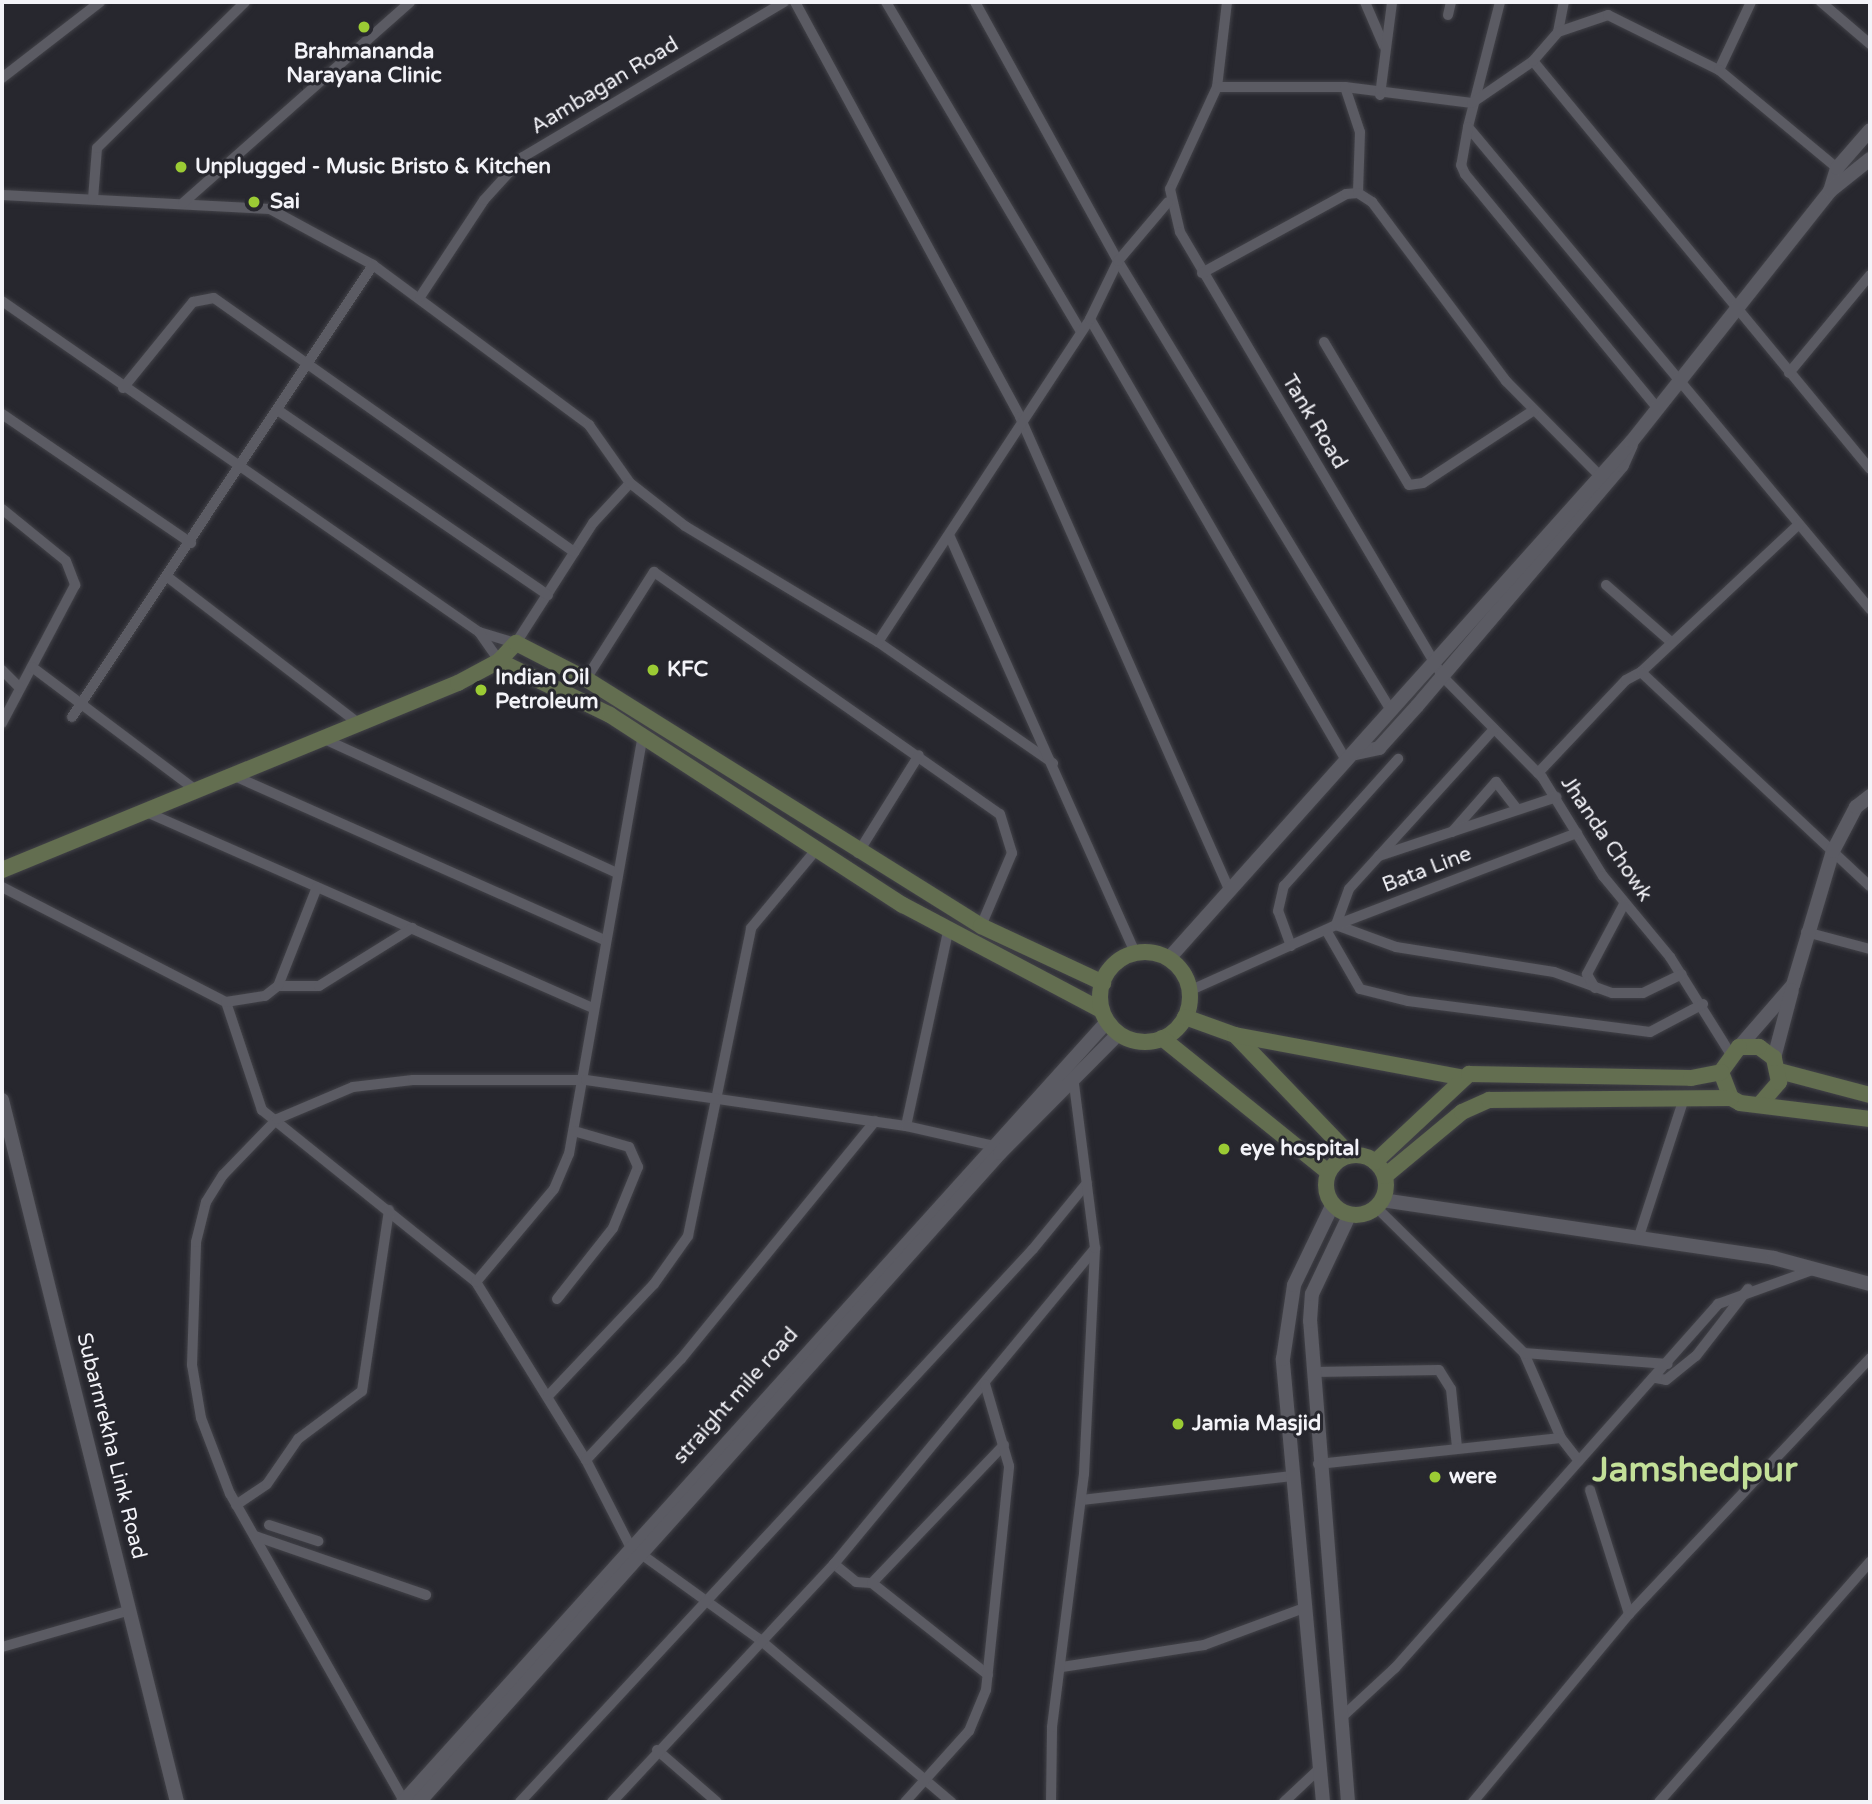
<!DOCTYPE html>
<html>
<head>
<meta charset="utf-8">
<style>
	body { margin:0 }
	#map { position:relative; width:1872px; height:1804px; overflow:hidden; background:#27272e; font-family:"Varela Round",sans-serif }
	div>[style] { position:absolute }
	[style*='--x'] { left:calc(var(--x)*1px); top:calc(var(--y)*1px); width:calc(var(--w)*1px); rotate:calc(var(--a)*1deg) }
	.roads { filter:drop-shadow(0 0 2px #424248) drop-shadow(0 0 2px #424248) }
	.minor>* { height:10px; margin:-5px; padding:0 5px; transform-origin:5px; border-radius:5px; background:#5b5b63 }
	.tertiary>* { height:14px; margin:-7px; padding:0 7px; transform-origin:7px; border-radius:7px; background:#5b5b63 }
	.secondary>* { height:16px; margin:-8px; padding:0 8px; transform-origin:8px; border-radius:8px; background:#636e50 }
	.secondary>.ring { margin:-8px; padding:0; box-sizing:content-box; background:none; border:16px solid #636e50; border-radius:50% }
	.dots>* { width:19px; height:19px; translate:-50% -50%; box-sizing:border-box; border:4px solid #27272e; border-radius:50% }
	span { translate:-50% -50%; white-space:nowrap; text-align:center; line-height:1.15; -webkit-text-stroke:6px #27272e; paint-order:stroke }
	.poi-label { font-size:21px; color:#f3f3f8; font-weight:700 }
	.left { translate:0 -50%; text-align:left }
	.street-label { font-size:21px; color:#f3f3f8 }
	.town-label { font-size:35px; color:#c3e098; font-weight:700 }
	.frame { position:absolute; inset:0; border:4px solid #f3f3f8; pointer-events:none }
</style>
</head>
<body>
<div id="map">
	<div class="roads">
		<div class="minor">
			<i style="--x:795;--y:2;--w:472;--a:61.5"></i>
			<i style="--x:1020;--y:417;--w:514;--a:66.13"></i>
			<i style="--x:886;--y:2;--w:383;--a:59.4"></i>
			<i style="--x:975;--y:2;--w:296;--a:61.1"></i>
			<i style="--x:1118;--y:261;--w:522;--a:58.72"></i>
			<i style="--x:1227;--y:2;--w:86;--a:96.7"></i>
			<i style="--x:1217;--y:87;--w:112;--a:114.7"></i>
			<i style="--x:1170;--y:189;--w:44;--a:76.9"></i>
			<i style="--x:1180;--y:232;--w:517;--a:59.42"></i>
			<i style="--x:1443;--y:677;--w:141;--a:45.3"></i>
			<i style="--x:1542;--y:777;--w:116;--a:58.4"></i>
			<i style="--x:1603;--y:876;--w:105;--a:50.4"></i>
			<i style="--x:1670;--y:957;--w:113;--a:58"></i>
			<i style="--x:1365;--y:2;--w:48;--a:66.6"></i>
			<i style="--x:1500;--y:2;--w:129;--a:104.4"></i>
			<i style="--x:1468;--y:127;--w:628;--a:50.17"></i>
			<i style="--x:1821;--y:2;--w:65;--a:40.6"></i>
			<i style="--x:1448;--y:15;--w:13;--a:-77"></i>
			<i style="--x:1558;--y:32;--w:31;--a:-79"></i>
			<i style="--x:1533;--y:61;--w:529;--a:50.44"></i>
			<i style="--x:1719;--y:70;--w:75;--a:-64.8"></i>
			<i style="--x:2;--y:78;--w:124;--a:-37.8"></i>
			<i style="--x:1217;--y:87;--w:128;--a:0"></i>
			<i style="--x:1345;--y:87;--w:128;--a:7.2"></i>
			<i style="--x:1472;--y:103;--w:74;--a:-34.5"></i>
			<i style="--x:1533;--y:61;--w:38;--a:-49"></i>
			<i style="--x:1558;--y:32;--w:53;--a:-18.8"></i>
			<i style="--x:1608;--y:15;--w:124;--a:26.4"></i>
			<i style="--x:1719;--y:70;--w:153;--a:39.7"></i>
			<i style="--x:1345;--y:87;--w:47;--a:71.6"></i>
			<i style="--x:1360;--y:132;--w:61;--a:91.9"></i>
			<i style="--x:1380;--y:95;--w:94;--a:-82.6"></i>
			<i style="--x:1468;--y:127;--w:39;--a:100"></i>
			<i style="--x:1461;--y:165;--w:10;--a:66"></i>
			<i style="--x:1465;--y:174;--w:303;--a:50.6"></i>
			<i style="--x:2;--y:195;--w:268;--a:3"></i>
			<i style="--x:270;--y:209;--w:117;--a:28.5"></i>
			<i style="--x:373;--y:265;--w:269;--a:36.5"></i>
			<i style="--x:589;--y:425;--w:71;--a:54.7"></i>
			<i style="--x:93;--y:199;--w:51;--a:-85.5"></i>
			<i style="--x:97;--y:148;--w:208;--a:-44.6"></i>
			<i style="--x:183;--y:203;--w:303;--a:-41.5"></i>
			<i style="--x:1202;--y:273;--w:164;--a:-28.7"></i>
			<i style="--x:1346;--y:194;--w:12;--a:-5"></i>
			<i style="--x:1358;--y:193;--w:17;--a:33"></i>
			<i style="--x:1372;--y:202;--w:224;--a:53.2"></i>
			<i style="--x:1506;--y:381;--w:132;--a:45.3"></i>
			<i style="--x:420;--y:297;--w:116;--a:-56.6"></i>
			<i style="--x:484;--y:200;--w:58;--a:-47.8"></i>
			<i style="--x:523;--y:157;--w:304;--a:-30.7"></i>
			<i style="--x:2;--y:301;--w:581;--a:34.76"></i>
			<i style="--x:479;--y:632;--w:39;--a:17"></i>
			<i style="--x:516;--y:643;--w:143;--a:-57.3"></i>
			<i style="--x:593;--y:523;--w:54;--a:-47.2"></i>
			<i style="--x:630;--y:483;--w:70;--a:38"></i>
			<i style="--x:685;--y:526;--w:225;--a:31"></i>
			<i style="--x:878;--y:642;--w:213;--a:34.7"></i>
			<i style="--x:1090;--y:319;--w:512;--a:59.88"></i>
			<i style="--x:1324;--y:342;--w:166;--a:59.3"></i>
			<i style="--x:1409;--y:485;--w:14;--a:-8"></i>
			<i style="--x:1423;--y:483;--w:133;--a:-33.3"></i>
			<i style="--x:1789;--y:373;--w:127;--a:-50.4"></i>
			<i style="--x:123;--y:388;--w:111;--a:-50.9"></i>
			<i style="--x:193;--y:302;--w:21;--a:-11"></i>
			<i style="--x:214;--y:298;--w:441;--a:35.2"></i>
			<i style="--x:279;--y:411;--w:326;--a:34.4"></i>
			<i style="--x:2;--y:414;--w:229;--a:34.3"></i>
			<i style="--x:2;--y:509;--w:82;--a:39.1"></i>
			<i style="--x:66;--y:561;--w:26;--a:69"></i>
			<i style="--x:75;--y:585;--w:156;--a:117.9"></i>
			<i style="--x:950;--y:537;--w:453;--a:66"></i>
			<i style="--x:169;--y:578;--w:237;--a:37.5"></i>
			<i style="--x:1606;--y:585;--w:85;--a:41.2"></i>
			<i style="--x:479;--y:632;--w:35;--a:55"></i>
			<i style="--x:878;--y:642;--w:386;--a:-56.7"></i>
			<i style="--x:1090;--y:319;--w:64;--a:-64.2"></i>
			<i style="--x:1118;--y:261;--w:77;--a:-49.7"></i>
			<i style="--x:32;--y:667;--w:201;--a:36.9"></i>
			<i style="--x:2;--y:670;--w:25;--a:45"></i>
			<i style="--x:1641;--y:672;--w:216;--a:-43.1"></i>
			<i style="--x:586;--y:679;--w:127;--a:-57.6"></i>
			<i style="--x:654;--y:572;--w:422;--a:35"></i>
			<i style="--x:1000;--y:814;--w:41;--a:72.9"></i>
			<i style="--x:1012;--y:853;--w:79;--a:113"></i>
			<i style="--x:72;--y:717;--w:543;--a:-56.34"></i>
			<i style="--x:1494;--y:729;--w:216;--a:132.2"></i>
			<i style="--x:1349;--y:889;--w:38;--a:110"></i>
			<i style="--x:1336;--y:925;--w:64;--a:20.1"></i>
			<i style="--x:1396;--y:947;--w:160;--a:9"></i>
			<i style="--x:1554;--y:972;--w:62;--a:19.9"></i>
			<i style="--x:1612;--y:993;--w:31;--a:0"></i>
			<i style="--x:1643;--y:993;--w:43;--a:-26"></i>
			<i style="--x:322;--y:738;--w:322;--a:24.6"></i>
			<i style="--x:1538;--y:773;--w:128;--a:-46.6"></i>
			<i style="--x:1626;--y:680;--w:17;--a:-28"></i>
			<i style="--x:1641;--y:672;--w:313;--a:43.1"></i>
			<i style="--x:232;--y:775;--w:407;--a:23.9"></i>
			<i style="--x:144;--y:811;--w:490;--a:23.7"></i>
			<i style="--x:1452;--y:832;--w:67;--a:-48.7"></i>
			<i style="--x:1496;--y:782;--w:34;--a:52"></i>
			<i style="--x:858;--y:853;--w:115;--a:-58.1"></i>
			<i style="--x:1379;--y:856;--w:187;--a:-18.4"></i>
			<i style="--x:2;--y:887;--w:252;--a:27.2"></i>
			<i style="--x:226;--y:1002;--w:114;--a:71.6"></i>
			<i style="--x:262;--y:1110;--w:275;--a:38.8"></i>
			<i style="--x:476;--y:1282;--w:209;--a:58.3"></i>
			<i style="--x:586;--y:1460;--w:97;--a:62.9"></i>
			<i style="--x:630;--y:1546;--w:159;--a:35.8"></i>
			<i style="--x:759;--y:1639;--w:252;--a:40.3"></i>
			<i style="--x:1326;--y:930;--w:68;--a:60"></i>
			<i style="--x:1360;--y:989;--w:49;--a:14"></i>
			<i style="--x:1408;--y:1001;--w:244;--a:7.3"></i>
			<i style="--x:1650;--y:1032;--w:60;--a:-27.8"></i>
			<i style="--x:1806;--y:932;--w:66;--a:14.9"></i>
			<i style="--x:1291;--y:946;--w:37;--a:-110"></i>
			<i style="--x:1278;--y:911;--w:26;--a:-77"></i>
			<i style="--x:1284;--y:886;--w:171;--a:-48.1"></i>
			<i style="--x:278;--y:986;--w:41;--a:0"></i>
			<i style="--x:319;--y:986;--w:110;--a:-31.9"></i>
			<i style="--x:1595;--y:988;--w:16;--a:-120"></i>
			<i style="--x:1587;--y:974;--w:79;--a:-62.1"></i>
			<i style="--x:1189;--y:991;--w:161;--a:-24.2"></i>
			<i style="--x:1336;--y:925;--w:258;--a:-20.9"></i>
			<i style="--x:226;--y:1002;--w:39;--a:-9"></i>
			<i style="--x:265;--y:996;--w:16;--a:-38"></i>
			<i style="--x:278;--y:986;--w:106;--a:-68.5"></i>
			<i style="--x:906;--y:1126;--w:199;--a:-77.8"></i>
			<i style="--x:1376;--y:1207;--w:208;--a:44.6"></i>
			<i style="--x:1524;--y:1353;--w:93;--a:66.5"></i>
			<i style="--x:1561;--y:1438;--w:29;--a:52"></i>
			<i style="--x:1639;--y:1236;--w:145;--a:-71.9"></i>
			<i style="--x:476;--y:1282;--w:121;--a:-50"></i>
			<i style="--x:554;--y:1189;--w:38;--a:-67"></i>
			<i style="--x:569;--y:1154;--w:422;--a:-80"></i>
			<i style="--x:557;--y:1299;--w:90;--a:-51.7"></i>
			<i style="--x:613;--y:1228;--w:66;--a:-67.7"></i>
			<i style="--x:638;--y:1167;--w:22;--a:-114"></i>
			<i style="--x:629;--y:1147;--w:57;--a:-163.8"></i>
			<i style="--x:1524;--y:1353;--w:144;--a:4.4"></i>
			<i style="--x:1313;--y:1372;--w:126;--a:-0.9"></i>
			<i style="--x:1439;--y:1370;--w:22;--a:58"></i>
			<i style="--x:1451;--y:1389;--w:58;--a:84.1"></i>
			<i style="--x:1656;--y:1378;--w:10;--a:11"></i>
			<i style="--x:1666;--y:1380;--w:38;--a:-39"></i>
			<i style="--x:1696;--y:1356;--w:85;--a:-52.2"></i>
			<i style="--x:548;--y:1396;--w:154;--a:-46.6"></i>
			<i style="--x:654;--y:1284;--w:59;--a:-54.7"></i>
			<i style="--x:688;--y:1236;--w:314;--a:-78.4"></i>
			<i style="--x:751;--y:928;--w:102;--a:-50.2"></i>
			<i style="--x:586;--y:1460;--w:139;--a:-46.8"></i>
			<i style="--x:681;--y:1359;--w:307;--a:-50.8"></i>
			<i style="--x:1318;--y:1464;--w:244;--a:-6.1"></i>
			<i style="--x:1590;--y:1490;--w:130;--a:72.5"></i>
			<i style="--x:1082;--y:1500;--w:211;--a:-6.5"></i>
			<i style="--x:236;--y:1505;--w:37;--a:-34"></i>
			<i style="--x:267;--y:1484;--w:55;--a:-55.4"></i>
			<i style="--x:298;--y:1439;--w:80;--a:-36.9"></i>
			<i style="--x:362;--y:1391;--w:183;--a:-81.5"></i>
			<i style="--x:269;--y:1525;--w:52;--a:18.1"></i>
			<i style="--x:255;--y:1536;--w:181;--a:19"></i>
			<i style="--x:834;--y:1564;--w:28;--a:39"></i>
			<i style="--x:856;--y:1582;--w:16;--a:4"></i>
			<i style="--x:872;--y:1583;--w:191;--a:-46.3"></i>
			<i style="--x:872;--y:1583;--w:148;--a:38.4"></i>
			<i style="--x:2;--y:1647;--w:130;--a:-16.1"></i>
			<i style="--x:1062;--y:1667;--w:144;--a:-8.8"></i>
			<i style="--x:1204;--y:1645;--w:107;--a:-20.3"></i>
			<i style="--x:1342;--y:1717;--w:72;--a:-42.8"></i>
			<i style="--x:1395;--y:1668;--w:487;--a:-48.4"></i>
			<i style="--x:1718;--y:1304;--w:103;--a:-19.8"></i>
			<i style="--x:657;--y:1750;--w:79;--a:40.9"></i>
			<i style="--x:404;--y:1801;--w:353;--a:-119.5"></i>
			<i style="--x:230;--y:1494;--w:81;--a:-110.9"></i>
			<i style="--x:201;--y:1418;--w:54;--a:-99.6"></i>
			<i style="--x:192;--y:1365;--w:123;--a:-88.1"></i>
			<i style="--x:196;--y:1242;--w:41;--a:-76"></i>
			<i style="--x:206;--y:1202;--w:32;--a:-58"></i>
			<i style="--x:223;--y:1175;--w:78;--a:-46"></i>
			<i style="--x:277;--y:1119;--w:82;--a:-22.8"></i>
			<i style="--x:353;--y:1087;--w:60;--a:-6.7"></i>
			<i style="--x:413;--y:1080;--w:173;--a:0"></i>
			<i style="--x:586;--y:1080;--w:323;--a:8.2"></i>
			<i style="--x:906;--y:1126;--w:86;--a:12.7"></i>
			<i style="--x:520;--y:1802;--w:754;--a:-47.15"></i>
			<i style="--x:1033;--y:1249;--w:85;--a:-50.7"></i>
			<i style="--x:612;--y:1802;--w:325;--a:-47"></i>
			<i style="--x:834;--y:1564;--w:410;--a:-50.4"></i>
			<i style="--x:905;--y:1802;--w:96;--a:-48"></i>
			<i style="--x:969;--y:1731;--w:44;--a:-67.5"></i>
			<i style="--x:986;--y:1690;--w:225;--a:-84.1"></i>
			<i style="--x:1009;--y:1466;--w:85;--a:-106.3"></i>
			<i style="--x:1051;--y:1802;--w:75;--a:-89.2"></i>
			<i style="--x:1052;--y:1727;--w:255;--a:-82.8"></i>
			<i style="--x:1084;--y:1474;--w:226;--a:-87.2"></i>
			<i style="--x:1095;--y:1248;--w:173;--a:-97.3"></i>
			<i style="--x:1284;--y:1802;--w:48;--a:-43.3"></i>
			<i style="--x:1473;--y:1802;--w:244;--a:-50.3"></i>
			<i style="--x:1629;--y:1614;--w:352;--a:-46.7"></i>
			<i style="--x:1659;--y:1802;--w:320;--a:-48.7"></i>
		</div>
		<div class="tertiary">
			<i style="--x:1830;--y:191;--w:24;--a:-73"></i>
			<i style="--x:1837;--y:168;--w:50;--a:-49"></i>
			<i style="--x:1356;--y:753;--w:24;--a:-12"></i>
			<i style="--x:1379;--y:748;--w:57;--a:-47.9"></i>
			<i style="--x:1417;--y:706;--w:316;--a:-49.6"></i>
			<i style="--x:1622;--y:465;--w:22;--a:-66"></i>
			<i style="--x:1171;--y:956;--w:691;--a:-48.17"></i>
			<i style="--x:1632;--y:441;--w:319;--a:-51.6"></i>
			<i style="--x:1830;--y:191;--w:51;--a:-38.7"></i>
			<i style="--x:1739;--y:1047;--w:82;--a:-48.9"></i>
			<i style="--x:1793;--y:985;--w:140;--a:-73.4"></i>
			<i style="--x:1833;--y:851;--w:50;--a:-62.4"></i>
			<i style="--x:1856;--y:807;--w:18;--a:-38"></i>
			<i style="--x:1774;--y:1058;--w:70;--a:-75.2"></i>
			<i style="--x:2;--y:1100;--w:723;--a:76"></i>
			<i style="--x:1382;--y:1200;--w:396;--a:8.4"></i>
			<i style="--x:1774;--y:1258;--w:99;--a:15.2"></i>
			<i style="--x:403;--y:1802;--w:1049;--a:-47.94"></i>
			<i style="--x:419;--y:1802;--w:871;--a:-48.16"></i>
			<i style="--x:1000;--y:1153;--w:166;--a:-45.2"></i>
			<i style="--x:1323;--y:1802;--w:445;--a:-95.2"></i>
			<i style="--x:1283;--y:1359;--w:75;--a:-81.5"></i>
			<i style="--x:1294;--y:1285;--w:90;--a:-64.3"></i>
			<i style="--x:1348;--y:1802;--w:482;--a:-94.5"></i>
			<i style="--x:1310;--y:1321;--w:27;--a:-86"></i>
			<i style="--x:1312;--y:1294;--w:89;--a:-64.6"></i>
		</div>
		<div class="secondary">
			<i style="--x:499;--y:661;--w:123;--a:25.9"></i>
			<i style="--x:610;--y:715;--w:349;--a:33"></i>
			<i style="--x:903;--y:905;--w:224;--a:27.9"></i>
			<i style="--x:2;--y:870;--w:493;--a:-22.3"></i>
			<i style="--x:458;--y:683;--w:47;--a:-28.2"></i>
			<i style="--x:499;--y:661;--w:25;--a:-47"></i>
			<i style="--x:516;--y:643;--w:79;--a:27.2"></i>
			<i style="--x:586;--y:679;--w:466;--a:32"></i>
			<i style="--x:981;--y:926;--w:135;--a:25"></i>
			<i class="ring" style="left:1100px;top:952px;width:74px;height:74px"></i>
			<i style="--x:1185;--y:1017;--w:53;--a:19.8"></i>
			<i style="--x:1235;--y:1035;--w:165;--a:46.2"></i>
			<i style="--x:1235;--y:1035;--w:229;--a:10.6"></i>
			<i style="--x:1162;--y:1038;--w:213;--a:38.9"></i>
			<i style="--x:1779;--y:1071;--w:94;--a:14.8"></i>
			<i style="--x:1761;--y:1103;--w:28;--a:-49"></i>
			<i style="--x:1779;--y:1082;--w:25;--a:-102"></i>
			<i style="--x:1774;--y:1058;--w:19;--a:-144"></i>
			<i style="--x:1759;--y:1047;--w:20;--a:180"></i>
			<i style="--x:1739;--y:1047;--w:31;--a:126"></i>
			<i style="--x:1721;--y:1072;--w:28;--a:69"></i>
			<i style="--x:1731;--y:1098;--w:10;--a:29"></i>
			<i style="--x:1740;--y:1103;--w:131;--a:7"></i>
			<i class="ring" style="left:1326px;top:1155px;width:44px;height:44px"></i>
			<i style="--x:1375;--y:1162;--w:129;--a:-43.1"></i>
			<i style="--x:1469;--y:1074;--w:222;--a:1"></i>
			<i style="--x:1691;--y:1078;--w:31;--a:-11"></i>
			<i style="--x:1385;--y:1176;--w:100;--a:-39.7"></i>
			<i style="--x:1462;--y:1112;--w:30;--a:-24"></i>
			<i style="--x:1489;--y:1100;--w:242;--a:-0.5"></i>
		</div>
	</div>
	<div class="dots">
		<i style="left:364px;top:27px;background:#9bcb34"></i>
		<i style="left:181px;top:167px;background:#9bcb34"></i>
		<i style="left:254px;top:202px;background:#9bcb34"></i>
		<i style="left:653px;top:670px;background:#9bcb34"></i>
		<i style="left:481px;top:690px;background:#9bcb34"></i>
		<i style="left:1224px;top:1149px;background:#9bcb34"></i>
		<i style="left:1178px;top:1424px;background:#9bcb34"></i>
		<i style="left:1435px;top:1477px;background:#9bcb34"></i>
	</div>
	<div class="poi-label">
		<span style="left:364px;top:64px">Brahmananda<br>Narayana Clinic</span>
		<span class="left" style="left:195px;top:167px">Unplugged - Music Bristo &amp; Kitchen</span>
		<span class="left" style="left:270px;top:202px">Sai</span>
		<span class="left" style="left:667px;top:670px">KFC</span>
		<span class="left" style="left:495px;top:690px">Indian Oil<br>Petroleum</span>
		<span class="left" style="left:1240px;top:1149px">eye hospital</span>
		<span class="left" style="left:1192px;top:1424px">Jamia Masjid</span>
		<span class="left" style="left:1449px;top:1477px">were</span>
	</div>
	<div class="street-label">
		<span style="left:605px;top:86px;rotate:-31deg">Aambagan Road</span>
		<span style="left:1314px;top:422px;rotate:59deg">Tank Road</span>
		<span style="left:1606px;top:839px;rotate:56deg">Jhanda Chowk</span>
		<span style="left:1427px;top:870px;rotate:-21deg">Bata Line</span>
		<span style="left:736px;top:1396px;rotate:-48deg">straight mile road</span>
		<span style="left:111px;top:1446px;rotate:76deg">Subarnrekha Link Road</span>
	</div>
	<div class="town-label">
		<span style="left:1695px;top:1470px">Jamshedpur</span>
	</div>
	<div class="frame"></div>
</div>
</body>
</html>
